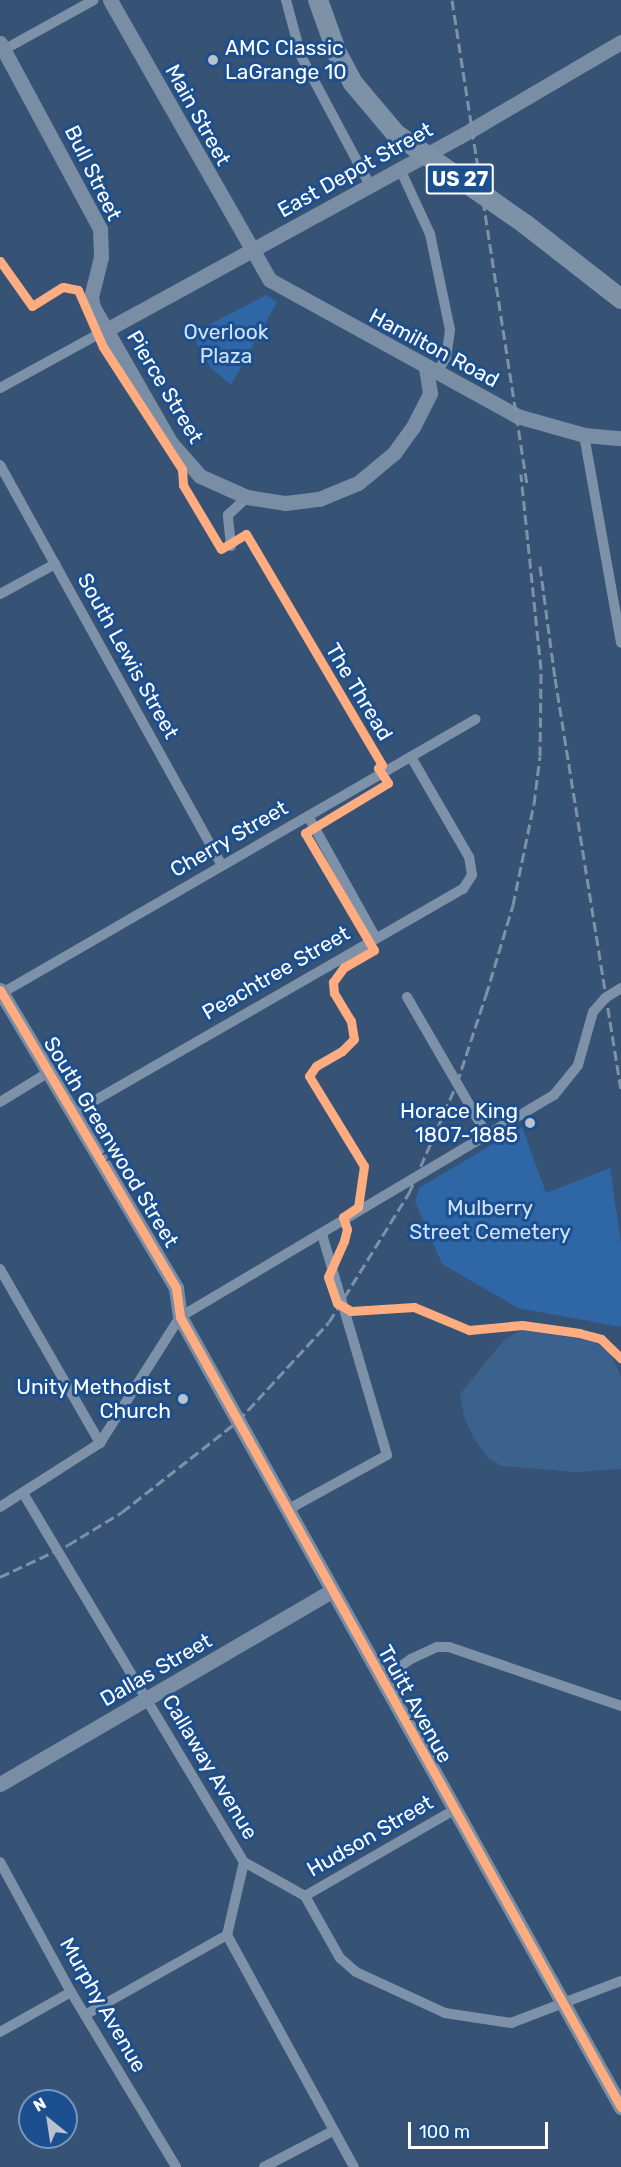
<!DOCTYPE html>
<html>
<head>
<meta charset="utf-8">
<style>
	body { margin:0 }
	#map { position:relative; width:621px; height:2167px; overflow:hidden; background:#365274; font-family:Rubik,sans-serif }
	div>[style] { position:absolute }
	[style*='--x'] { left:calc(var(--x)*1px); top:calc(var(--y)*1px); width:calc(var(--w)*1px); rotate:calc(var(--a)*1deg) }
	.green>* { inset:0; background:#2f66a5 }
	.water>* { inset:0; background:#3b618d }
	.street>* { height:10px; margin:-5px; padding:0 5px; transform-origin:5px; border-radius:5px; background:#7d92a8 }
	.secondary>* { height:15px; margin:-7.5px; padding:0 7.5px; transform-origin:7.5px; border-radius:7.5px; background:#798da4 }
	.highway>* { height:20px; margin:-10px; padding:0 10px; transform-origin:10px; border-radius:10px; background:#7e92a7 }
	.rail>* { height:3px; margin-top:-1.5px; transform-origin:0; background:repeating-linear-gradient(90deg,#7e92a7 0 10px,transparent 0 14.5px) }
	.highway-bridge>* { height:20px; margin:-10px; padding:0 10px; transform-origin:10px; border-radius:10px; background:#7e92a7 }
	.cycleway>* { height:9px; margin:-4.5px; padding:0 4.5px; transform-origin:4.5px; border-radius:4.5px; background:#ffac80 }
	.dots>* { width:16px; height:16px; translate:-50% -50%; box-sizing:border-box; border:3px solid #1b4f8f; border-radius:50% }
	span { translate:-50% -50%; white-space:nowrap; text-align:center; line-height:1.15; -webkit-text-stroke:6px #1b4f8f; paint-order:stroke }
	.shield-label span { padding:2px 4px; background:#1b4f8f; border:2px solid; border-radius:4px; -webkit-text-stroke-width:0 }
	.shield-label { font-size:20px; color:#fff; font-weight:700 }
	.poi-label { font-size:21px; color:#fff }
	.left { translate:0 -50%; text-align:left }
	.right { translate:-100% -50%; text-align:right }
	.street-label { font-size:21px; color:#fff }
	.park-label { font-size:21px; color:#cfe3fa }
	.north { position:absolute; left:18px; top:2089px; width:60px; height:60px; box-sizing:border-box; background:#1b4f8f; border:2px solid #7695bc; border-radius:50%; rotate:330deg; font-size:16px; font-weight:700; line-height:24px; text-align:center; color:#fff }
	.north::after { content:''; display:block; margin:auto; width:21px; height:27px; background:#b9c2ce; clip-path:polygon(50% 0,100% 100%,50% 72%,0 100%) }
	.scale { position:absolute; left:408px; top:2122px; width:140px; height:27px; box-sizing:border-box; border:3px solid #fff; border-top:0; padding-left:8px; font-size:18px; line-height:21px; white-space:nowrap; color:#fff; -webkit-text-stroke:4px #1b4f8f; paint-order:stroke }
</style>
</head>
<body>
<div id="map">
	<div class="green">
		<i style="clip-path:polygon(266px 295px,277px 302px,231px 385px,211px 368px,191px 334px)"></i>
		<i style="clip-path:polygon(522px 1127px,546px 1193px,610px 1168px,621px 1243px,621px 1327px,518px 1308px,442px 1264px,415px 1202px,419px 1188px)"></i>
	</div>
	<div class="water">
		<i style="clip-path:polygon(521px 1330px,593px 1341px,610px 1352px,621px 1377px,621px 1469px,575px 1472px,501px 1466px,489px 1459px,476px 1442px,464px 1417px,460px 1394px,504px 1340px)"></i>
	</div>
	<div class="street">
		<i style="--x:286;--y:0;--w:58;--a:75"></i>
		<i style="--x:301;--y:56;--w:146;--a:61.9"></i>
		<i style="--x:0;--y:52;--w:107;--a:-29"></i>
		<i style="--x:400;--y:169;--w:72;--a:65.2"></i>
		<i style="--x:430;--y:234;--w:98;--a:78.2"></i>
		<i style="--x:450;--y:330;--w:27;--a:98"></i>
		<i style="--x:446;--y:357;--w:20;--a:120"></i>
		<i style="--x:0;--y:388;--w:121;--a:-28.7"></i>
		<i style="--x:584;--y:435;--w:211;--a:79.9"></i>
		<i style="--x:0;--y:465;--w:458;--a:61"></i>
		<i style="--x:231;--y:546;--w:31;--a:-96"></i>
		<i style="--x:228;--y:515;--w:26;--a:-43"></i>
		<i style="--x:0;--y:594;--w:63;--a:-28.6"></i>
		<i style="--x:308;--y:816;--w:140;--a:60.9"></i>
		<i style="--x:2;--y:993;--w:547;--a:-30.03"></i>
		<i style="--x:407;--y:997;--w:162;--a:59.9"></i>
		<i style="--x:0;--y:1102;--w:57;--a:-31.5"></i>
		<i style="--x:73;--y:1113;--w:450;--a:-29.9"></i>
		<i style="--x:463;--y:889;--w:17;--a:-57"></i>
		<i style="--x:472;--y:875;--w:18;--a:-99"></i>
		<i style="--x:469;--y:857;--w:116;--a:-120.1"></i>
		<i style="--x:0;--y:1269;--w:201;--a:60.1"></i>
		<i style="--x:23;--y:1493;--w:430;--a:59.1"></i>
		<i style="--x:244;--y:1862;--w:75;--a:103.1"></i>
		<i style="--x:227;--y:1935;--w:264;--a:61.3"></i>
		<i style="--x:0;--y:1507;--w:119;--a:-32.6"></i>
		<i style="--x:100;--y:1443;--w:149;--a:-57.6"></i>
		<i style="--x:180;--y:1317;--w:435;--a:-30.7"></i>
		<i style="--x:554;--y:1095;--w:38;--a:-51"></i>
		<i style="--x:578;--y:1065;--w:55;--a:-74.2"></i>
		<i style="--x:593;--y:1012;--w:18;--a:-49"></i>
		<i style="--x:605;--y:998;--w:19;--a:-32"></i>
		<i style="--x:287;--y:1510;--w:114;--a:-28.8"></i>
		<i style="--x:387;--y:1455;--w:230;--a:-106.4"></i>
		<i style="--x:381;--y:1680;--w:37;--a:-35"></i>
		<i style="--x:411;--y:1659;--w:29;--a:-25"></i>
		<i style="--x:437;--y:1647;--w:12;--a:0"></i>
		<i style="--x:449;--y:1647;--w:182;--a:18.9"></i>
		<i style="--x:0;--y:1862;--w:148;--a:61.4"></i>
		<i style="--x:71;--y:1992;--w:204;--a:59"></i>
		<i style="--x:244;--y:1862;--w:70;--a:29.1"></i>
		<i style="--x:305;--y:1896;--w:71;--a:60.6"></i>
		<i style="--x:340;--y:1958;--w:21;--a:41"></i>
		<i style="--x:356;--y:1972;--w:98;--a:24.7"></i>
		<i style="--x:445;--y:2013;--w:67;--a:8.6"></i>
		<i style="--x:511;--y:2023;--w:118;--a:-20.9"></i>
		<i style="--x:305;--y:1896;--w:172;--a:-30"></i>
		<i style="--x:85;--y:2015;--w:163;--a:-29.4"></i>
		<i style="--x:0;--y:2032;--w:81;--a:-29.4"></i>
		<i style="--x:264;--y:2167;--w:78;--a:-27.6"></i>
	</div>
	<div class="secondary">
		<i style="--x:110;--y:0;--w:322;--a:60.3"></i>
		<i style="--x:270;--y:280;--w:282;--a:28.8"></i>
		<i style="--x:517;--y:416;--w:70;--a:15.8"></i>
		<i style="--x:584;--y:435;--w:37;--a:5"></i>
		<i style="--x:0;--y:43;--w:211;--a:61.7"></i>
		<i style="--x:100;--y:229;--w:28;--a:88"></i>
		<i style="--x:101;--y:257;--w:41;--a:104"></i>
		<i style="--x:91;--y:297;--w:10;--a:79"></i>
		<i style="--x:93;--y:307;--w:157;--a:60.2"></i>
		<i style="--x:171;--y:443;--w:44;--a:48.7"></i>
		<i style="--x:200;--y:476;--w:51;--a:24.1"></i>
		<i style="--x:247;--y:497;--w:38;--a:9"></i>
		<i style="--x:285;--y:503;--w:34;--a:-7"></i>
		<i style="--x:319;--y:499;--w:42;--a:-22.3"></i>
		<i style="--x:358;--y:483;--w:47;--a:-39.8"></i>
		<i style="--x:394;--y:453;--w:32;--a:-54"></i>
		<i style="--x:413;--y:427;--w:38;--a:-63"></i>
		<i style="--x:430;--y:393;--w:26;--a:-99"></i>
		<i style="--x:106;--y:330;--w:416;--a:-28.7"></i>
		<i style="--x:471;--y:130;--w:174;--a:-30.4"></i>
		<i style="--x:0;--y:990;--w:346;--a:59.4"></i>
		<i style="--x:176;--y:1288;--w:29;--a:82"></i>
		<i style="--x:180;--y:1317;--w:905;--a:60.83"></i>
		<i style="--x:0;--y:1784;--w:384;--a:-30.2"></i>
	</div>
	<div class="highway">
		<i style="--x:318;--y:0;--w:56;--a:70.3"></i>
		<i style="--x:337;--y:53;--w:34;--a:62"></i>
		<i style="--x:353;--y:83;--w:67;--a:49.9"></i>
		<i style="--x:525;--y:224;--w:122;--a:38"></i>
	</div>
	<div class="rail">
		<i style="--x:452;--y:0;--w:489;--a:81.2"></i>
		<i style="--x:540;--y:566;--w:113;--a:82.4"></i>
		<i style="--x:555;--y:678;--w:418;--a:80.9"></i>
		<i style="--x:0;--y:1577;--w:75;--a:-25.2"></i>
		<i style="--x:68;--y:1545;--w:63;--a:-31.4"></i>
		<i style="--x:122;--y:1512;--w:147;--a:-38.1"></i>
		<i style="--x:238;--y:1421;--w:134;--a:-47.4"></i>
		<i style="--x:329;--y:1322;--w:152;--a:-58.2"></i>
		<i style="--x:409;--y:1193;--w:120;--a:-66.4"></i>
		<i style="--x:457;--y:1083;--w:93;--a:-71.8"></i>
		<i style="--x:486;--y:995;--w:94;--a:-73.3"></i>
		<i style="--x:513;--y:905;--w:103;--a:-78.3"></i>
		<i style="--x:534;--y:804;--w:48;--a:-82.9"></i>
		<i style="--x:540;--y:756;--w:87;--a:-89.3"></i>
		<i style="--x:541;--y:669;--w:196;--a:-95.9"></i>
	</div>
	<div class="highway-bridge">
		<i style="--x:396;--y:134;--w:157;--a:34.9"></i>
	</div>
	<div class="cycleway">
		<i style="--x:0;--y:261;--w:55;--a:54.6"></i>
		<i style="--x:32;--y:306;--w:36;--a:-32"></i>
		<i style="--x:63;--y:287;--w:15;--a:11"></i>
		<i style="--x:78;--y:290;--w:62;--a:66.3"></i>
		<i style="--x:103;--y:347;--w:145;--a:57.1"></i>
		<i style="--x:182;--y:469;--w:16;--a:86"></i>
		<i style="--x:183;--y:485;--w:74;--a:59.3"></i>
		<i style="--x:221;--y:549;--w:29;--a:-31"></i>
		<i style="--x:246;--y:534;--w:268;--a:59.5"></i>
		<i style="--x:382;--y:765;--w:5;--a:143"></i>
		<i style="--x:378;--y:768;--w:18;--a:56"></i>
		<i style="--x:388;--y:783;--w:97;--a:148.9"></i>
		<i style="--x:305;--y:833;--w:136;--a:59.5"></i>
		<i style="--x:374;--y:950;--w:34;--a:150"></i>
		<i style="--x:344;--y:967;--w:19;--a:126"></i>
		<i style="--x:333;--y:982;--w:11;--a:85"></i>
		<i style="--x:334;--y:993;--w:33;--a:59"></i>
		<i style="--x:351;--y:1021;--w:18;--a:81"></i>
		<i style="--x:354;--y:1039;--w:17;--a:135"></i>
		<i style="--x:342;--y:1051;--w:30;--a:150"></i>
		<i style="--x:316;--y:1066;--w:12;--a:125"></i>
		<i style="--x:309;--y:1076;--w:105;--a:58.6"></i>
		<i style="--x:364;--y:1166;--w:41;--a:98.3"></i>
		<i style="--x:358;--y:1207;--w:18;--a:146"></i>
		<i style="--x:343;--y:1217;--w:13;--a:72"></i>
		<i style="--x:347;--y:1229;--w:12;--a:104"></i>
		<i style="--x:344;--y:1241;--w:39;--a:114"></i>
		<i style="--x:328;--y:1277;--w:28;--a:71"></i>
		<i style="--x:337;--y:1303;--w:16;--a:30"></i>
		<i style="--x:351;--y:1311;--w:63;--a:-3.6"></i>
		<i style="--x:414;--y:1307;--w:60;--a:22.7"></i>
		<i style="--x:469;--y:1330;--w:53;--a:-5.4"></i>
		<i style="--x:522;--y:1325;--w:58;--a:8"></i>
		<i style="--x:579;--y:1333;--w:23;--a:15"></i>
		<i style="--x:601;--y:1339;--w:28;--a:44"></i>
		<i style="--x:0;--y:990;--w:346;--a:59.4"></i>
		<i style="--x:176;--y:1288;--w:29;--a:82"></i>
		<i style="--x:180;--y:1317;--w:905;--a:60.83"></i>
	</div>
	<div class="dots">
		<i style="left:213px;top:60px;background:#b9c2ce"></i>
		<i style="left:530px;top:1123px;background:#b9c2ce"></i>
		<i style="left:183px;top:1399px;background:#b9c2ce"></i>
	</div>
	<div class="shield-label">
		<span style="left:460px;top:179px">US 27</span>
	</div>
	<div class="poi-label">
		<span class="left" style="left:225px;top:60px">AMC Classic<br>LaGrange 10</span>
		<span class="right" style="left:518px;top:1123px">Horace King<br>1807-1885</span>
		<span class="right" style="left:171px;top:1399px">Unity Methodist<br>Church</span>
	</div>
	<div class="street-label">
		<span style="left:198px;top:115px;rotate:61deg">Main Street</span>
		<span style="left:355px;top:170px;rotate:-29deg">East Depot Street</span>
		<span style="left:93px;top:173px;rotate:64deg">Bull Street</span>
		<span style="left:434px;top:348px;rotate:28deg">Hamilton Road</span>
		<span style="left:165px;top:387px;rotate:59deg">Pierce Street</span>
		<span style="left:128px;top:656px;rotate:61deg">South Lewis Street</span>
		<span style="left:359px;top:692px;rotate:59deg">The Thread</span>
		<span style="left:229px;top:839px;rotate:-30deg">Cherry Street</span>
		<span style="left:276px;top:973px;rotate:-30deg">Peachtree Street</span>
		<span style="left:111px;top:1142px;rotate:59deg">South Greenwood Street</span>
		<span style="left:156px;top:1670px;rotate:-30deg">Dallas Street</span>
		<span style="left:415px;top:1704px;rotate:61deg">Truitt Avenue</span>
		<span style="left:210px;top:1767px;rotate:59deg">Callaway Avenue</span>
		<span style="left:370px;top:1836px;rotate:-30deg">Hudson Street</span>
		<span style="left:103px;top:2005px;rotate:60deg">Murphy Avenue</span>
	</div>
	<div class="park-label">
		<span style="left:226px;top:344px">Overlook<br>Plaza</span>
		<span style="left:490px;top:1220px">Mulberry<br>Street Cemetery</span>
	</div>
	<div class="north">N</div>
	<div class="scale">100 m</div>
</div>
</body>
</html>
